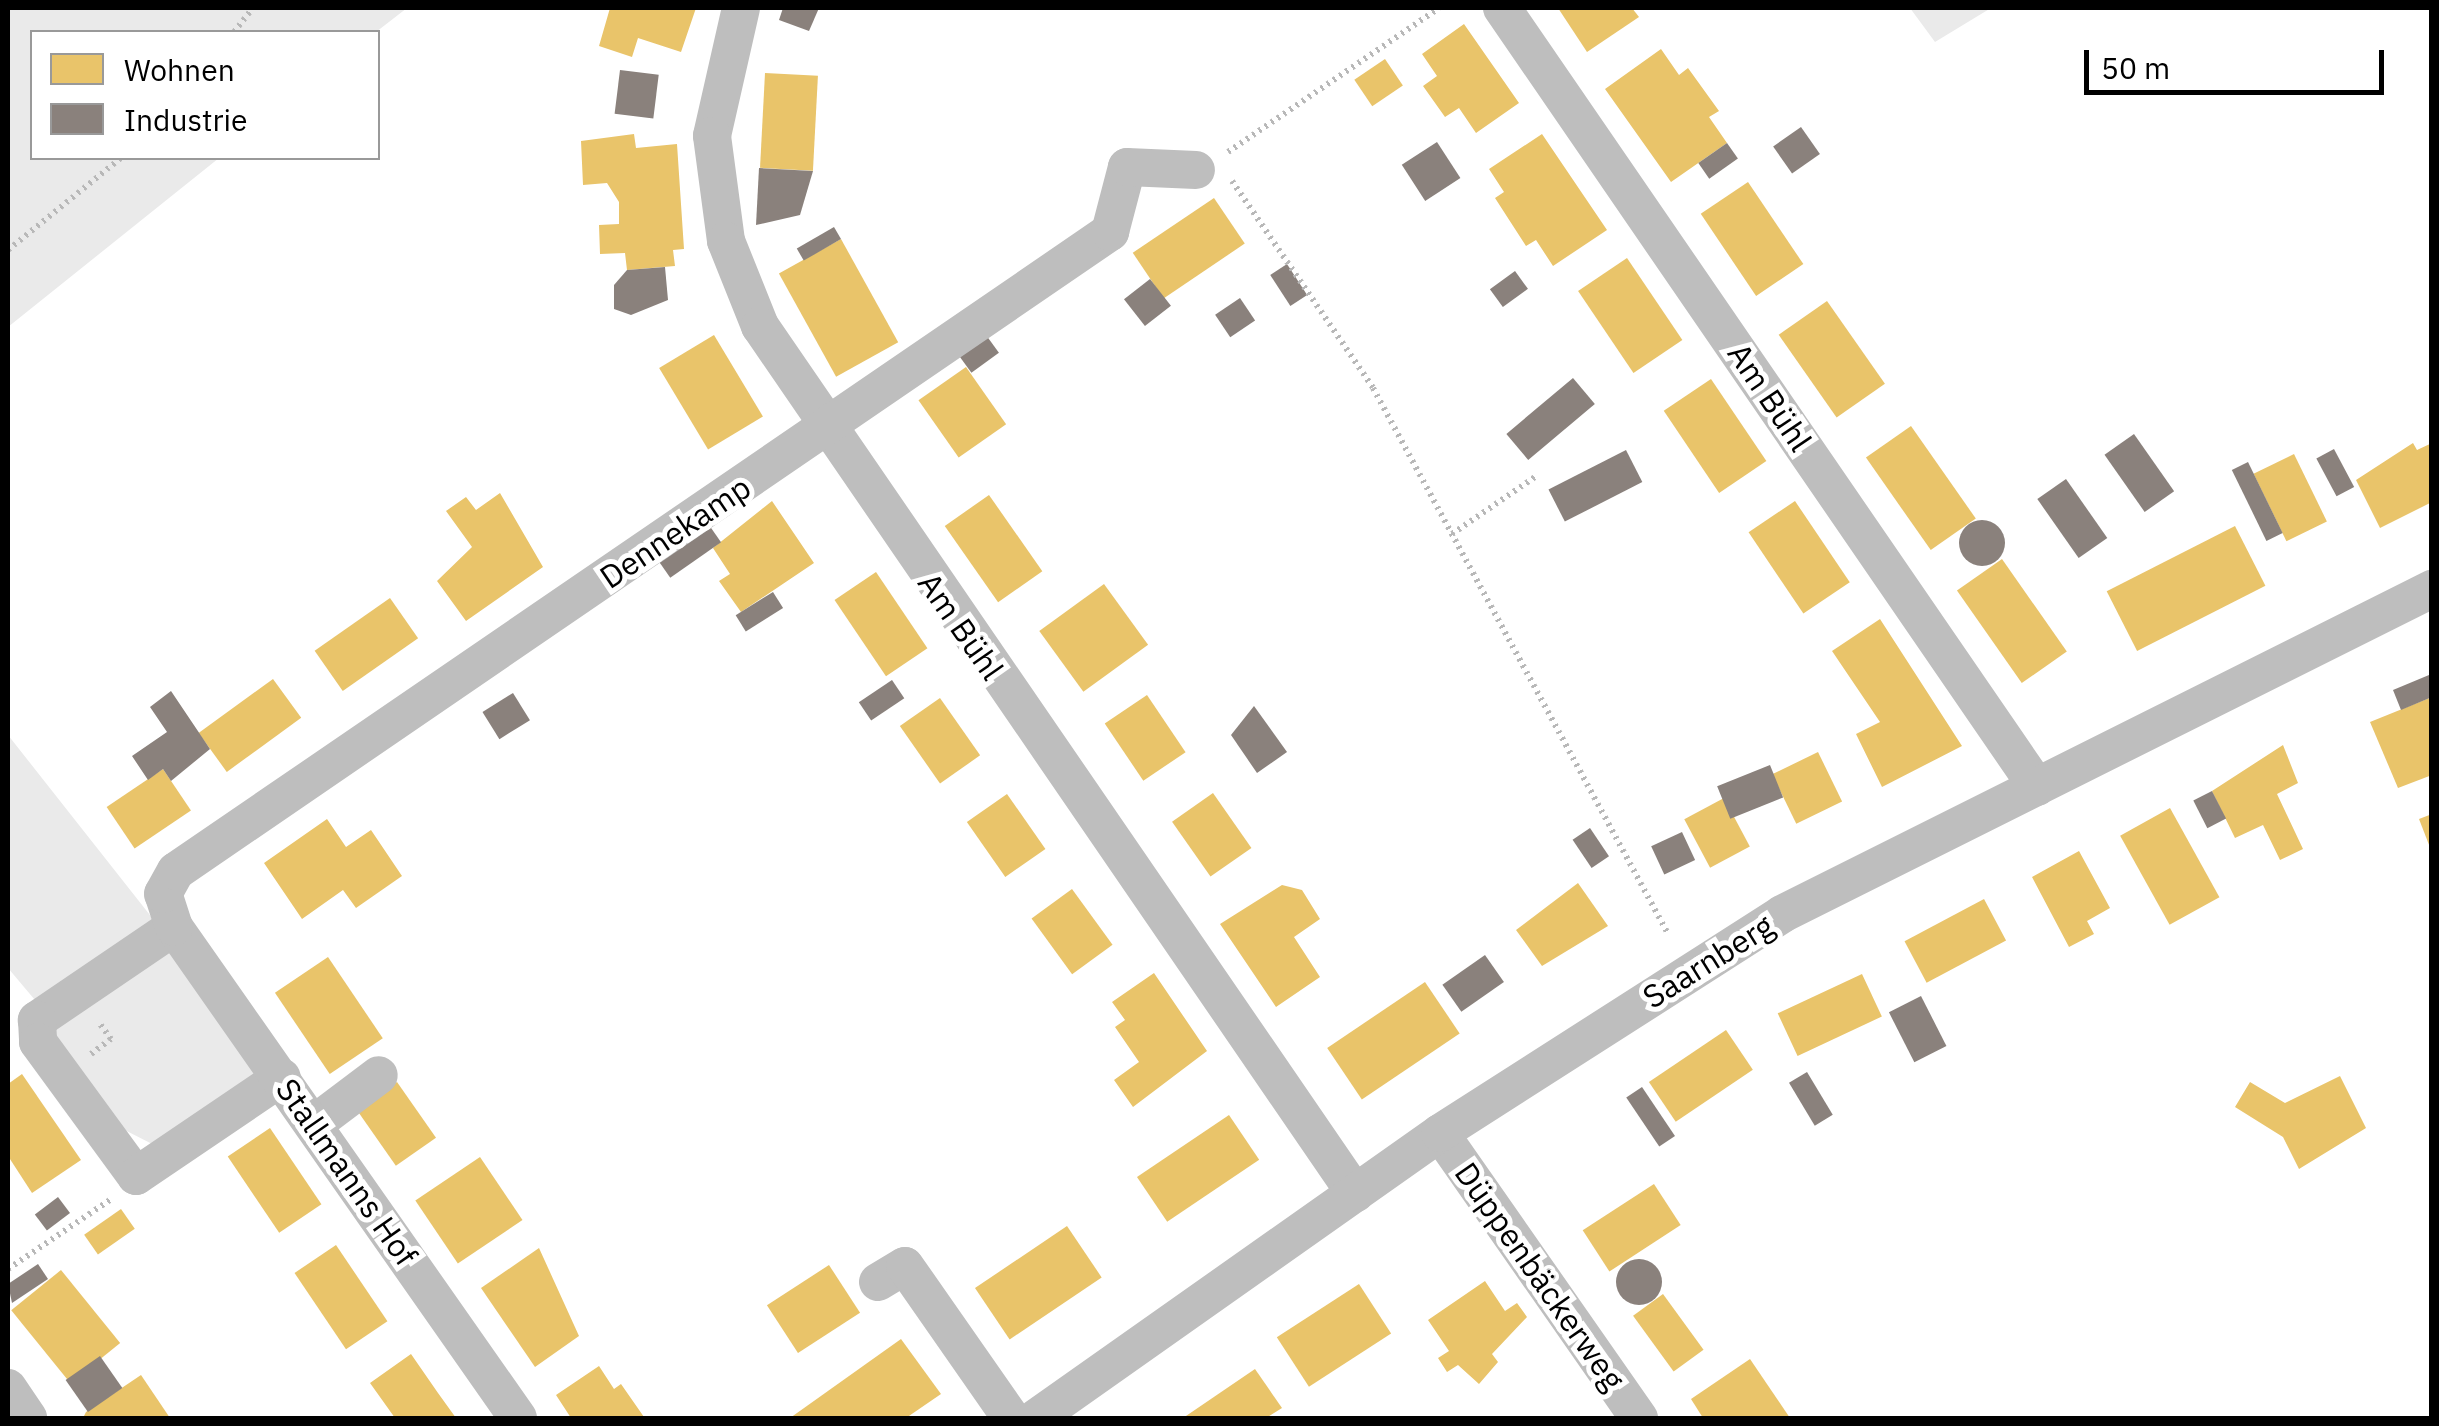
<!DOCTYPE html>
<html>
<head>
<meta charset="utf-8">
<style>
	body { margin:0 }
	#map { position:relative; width:2439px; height:1426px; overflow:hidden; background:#fff; font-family:"IBM Plex Sans",sans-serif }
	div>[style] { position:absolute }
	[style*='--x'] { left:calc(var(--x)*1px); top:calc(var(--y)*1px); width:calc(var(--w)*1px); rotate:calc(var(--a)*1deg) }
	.green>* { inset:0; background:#eaeaea }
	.homes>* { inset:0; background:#e9c46a; transform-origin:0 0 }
	.industry>* { inset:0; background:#8a817c; transform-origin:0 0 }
	.round { border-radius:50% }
	.path>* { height:6px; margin-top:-3px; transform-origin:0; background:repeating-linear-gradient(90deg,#b8b8b8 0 2.5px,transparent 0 7.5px) }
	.minor>* { height:38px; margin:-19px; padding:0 19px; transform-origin:19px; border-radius:19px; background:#bebebe }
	span { translate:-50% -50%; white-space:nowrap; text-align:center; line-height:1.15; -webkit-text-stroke:10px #fff; paint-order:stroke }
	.street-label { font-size:32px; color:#000 }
	.frame { position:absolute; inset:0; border:10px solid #000; pointer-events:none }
	.legend { position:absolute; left:30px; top:30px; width:350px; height:130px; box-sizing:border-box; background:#fff; border:2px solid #999; margin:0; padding:12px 18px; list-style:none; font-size:30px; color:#000 }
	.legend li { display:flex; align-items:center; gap:20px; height:50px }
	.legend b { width:50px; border:2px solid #999 }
	.scale { position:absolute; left:2084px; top:50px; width:300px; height:45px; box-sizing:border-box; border:5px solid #000; border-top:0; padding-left:12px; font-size:30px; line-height:35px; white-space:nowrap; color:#000; -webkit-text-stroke:8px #fff; paint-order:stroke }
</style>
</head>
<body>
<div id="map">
	<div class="green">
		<i style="clip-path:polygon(8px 8px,407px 8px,376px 32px,32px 32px,32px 158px,219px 158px,8px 327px)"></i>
		<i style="clip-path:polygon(1910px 8px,1991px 8px,1935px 42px)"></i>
		<i style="clip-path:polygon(8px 735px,157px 924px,261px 1077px,160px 1148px,107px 1121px,52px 1042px,56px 1025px,8px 968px)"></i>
	</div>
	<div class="homes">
		<i style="clip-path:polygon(610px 8px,696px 8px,681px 52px,638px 38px,632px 57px,599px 46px)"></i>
		<i style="clip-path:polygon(1558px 8px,1632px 8px,1639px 17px,1587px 52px)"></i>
		<i style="clip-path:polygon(1464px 24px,1519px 103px,1476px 133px,1459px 108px,1445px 117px,1423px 86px,1437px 76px,1422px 54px)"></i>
		<i style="clip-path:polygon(1661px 49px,1679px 75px,1688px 68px,1719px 111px,1709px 117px,1727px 143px,1671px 182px,1605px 89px)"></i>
		<i style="left:1385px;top:59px;width:32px;height:37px;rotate:56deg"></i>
		<i style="left:765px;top:73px;width:53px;height:95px;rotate:3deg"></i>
		<i style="clip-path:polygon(634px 134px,636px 148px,677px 144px,684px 249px,673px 250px,675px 266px,627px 270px,625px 253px,600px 254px,599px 225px,619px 224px,619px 202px,607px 183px,583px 185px,581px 141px)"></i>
		<i style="clip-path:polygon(1542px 134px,1607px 230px,1553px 266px,1536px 240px,1526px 246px,1495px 198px,1504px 192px,1489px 169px)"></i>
		<i style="left:1748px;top:182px;width:99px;height:57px;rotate:56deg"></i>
		<i style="left:1214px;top:198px;width:55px;height:98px;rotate:56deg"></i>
		<i style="left:841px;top:239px;width:118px;height:71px;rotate:61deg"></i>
		<i style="left:1627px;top:258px;width:99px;height:59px;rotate:56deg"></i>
		<i style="left:1827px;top:301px;width:101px;height:59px;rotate:55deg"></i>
		<i style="left:714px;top:335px;width:95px;height:64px;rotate:59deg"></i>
		<i style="left:966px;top:367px;width:70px;height:58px;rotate:55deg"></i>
		<i style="left:1711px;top:379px;width:99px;height:57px;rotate:56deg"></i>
		<i style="left:1911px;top:426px;width:113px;height:55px;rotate:55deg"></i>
		<i style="clip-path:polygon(2413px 443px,2417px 450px,2432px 443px,2432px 502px,2380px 528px,2356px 480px)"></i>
		<i style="left:2294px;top:454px;width:75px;height:45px;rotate:64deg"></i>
		<i style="clip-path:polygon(500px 493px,543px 567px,466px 621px,437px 581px,472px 547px,446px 511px,466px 497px,476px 510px)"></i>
		<i style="left:989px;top:495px;width:93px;height:54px;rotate:55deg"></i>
		<i style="clip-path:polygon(772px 501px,814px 563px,741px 612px,719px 581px,730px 574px,713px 548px)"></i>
		<i style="left:1795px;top:501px;width:98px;height:56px;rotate:56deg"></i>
		<i style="left:2235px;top:526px;width:67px;height:144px;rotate:63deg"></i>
		<i style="left:2002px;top:559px;width:113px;height:55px;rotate:55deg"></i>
		<i style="left:876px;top:572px;width:92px;height:50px;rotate:56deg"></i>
		<i style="left:1104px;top:584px;width:75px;height:80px;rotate:54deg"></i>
		<i style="left:390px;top:598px;width:49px;height:92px;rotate:55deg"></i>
		<i style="clip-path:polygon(1880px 619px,1962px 746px,1882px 787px,1856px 734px,1880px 722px,1832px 651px)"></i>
		<i style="left:273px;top:679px;width:48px;height:92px;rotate:54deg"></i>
		<i style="left:1147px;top:695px;width:69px;height:51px;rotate:56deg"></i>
		<i style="clip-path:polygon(2432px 697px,2432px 775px,2398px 788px,2370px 722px)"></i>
		<i style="left:940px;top:698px;width:70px;height:49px;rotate:55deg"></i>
		<i style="clip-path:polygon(2283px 745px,2298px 783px,2277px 794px,2303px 849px,2280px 860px,2263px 825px,2235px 838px,2212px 791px)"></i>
		<i style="left:1818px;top:752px;width:55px;height:51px;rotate:64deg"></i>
		<i style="left:163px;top:769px;width:50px;height:68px;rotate:56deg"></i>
		<i style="left:1213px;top:793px;width:67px;height:50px;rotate:55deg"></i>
		<i style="left:1007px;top:794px;width:67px;height:49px;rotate:55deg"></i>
		<i style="left:1724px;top:798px;width:55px;height:45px;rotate:62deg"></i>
		<i style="left:2170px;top:808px;width:102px;height:57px;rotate:61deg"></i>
		<i style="clip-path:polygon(2432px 814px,2432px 850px,2431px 850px,2419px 819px)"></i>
		<i style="clip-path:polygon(327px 819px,346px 847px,371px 830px,402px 876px,356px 908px,343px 890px,302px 919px,264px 863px)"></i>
		<i style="clip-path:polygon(2079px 851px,2110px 908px,2087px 921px,2094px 934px,2069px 947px,2032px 877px)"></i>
		<i style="clip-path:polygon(1578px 883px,1608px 926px,1542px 966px,1516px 930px)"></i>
		<i style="clip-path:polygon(1282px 885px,1302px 890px,1320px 919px,1294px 937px,1320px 977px,1276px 1007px,1220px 924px)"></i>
		<i style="left:1072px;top:889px;width:69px;height:50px;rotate:54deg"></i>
		<i style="left:1984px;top:899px;width:47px;height:90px;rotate:62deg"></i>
		<i style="left:328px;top:957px;width:98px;height:64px;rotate:56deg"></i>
		<i style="clip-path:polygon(1154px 973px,1207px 1051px,1133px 1107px,1114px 1080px,1139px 1062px,1115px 1027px,1125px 1020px,1112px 1002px)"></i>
		<i style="left:1862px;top:974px;width:47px;height:93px;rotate:65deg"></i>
		<i style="left:1425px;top:982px;width:62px;height:118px;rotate:56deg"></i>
		<i style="left:1726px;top:1030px;width:48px;height:93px;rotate:56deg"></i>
		<i style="clip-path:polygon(22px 1074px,81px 1160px,32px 1193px,8px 1156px,8px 1084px)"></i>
		<i style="clip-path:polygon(2340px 1076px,2366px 1128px,2299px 1169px,2283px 1137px,2235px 1107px,2250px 1082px,2285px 1103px)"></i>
		<i style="left:397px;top:1082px;width:68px;height:49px;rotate:55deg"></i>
		<i style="left:1229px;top:1115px;width:54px;height:111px;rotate:56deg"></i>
		<i style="left:270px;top:1128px;width:92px;height:51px;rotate:56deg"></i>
		<i style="left:480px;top:1157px;width:76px;height:78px;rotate:56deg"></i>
		<i style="left:1654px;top:1184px;width:49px;height:85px;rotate:57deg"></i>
		<i style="left:121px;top:1209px;width:24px;height:45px;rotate:55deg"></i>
		<i style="left:1067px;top:1226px;width:62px;height:111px;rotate:56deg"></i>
		<i style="left:336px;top:1245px;width:92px;height:50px;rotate:56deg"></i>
		<i style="clip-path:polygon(539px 1248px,579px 1336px,535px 1367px,481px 1288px)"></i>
		<i style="left:829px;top:1265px;width:57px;height:74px;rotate:57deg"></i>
		<i style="left:61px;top:1270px;width:94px;height:64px;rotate:51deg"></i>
		<i style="clip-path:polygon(1485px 1281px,1505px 1311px,1517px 1303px,1527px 1317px,1492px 1354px,1498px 1362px,1479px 1384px,1458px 1365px,1447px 1372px,1438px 1358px,1449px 1351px,1428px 1320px)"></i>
		<i style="left:1359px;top:1284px;width:59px;height:98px;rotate:57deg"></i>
		<i style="left:1663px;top:1294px;width:69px;height:37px;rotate:54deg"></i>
		<i style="clip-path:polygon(901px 1339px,941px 1394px,906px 1418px,790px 1418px)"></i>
		<i style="clip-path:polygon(411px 1354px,438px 1393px,456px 1418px,395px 1418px,370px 1383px)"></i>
		<i style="clip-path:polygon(1750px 1359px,1790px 1418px,1703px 1418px,1691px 1399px)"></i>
		<i style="clip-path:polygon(599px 1366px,614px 1389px,621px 1384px,644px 1417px,571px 1418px,556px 1395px)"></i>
		<i style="clip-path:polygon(1255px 1369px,1282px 1408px,1266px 1418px,1183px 1418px)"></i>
		<i style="clip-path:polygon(141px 1375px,170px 1418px,83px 1418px,86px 1412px)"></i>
	</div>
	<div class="industry">
		<i style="clip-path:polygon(783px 8px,819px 8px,809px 31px,779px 20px)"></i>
		<i style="left:620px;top:70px;width:39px;height:44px;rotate:7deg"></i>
		<i style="left:1801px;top:127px;width:33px;height:34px;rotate:55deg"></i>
		<i style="left:1437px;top:142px;width:43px;height:42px;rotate:57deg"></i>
		<i style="left:1727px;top:143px;width:19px;height:35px;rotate:55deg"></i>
		<i style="clip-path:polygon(759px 168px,813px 171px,800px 215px,756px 225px)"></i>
		<i style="left:834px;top:227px;width:14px;height:43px;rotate:60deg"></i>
		<i style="left:1287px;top:264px;width:37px;height:20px;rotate:57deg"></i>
		<i style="clip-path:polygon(665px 267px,668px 300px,631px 315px,614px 309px,614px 285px,627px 270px)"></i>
		<i style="left:1515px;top:271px;width:22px;height:31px;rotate:54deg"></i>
		<i style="left:1150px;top:279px;width:34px;height:33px;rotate:52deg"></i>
		<i style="left:1240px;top:298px;width:27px;height:30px;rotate:56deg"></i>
		<i style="left:986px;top:335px;width:22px;height:34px;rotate:54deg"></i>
		<i style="left:1573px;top:378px;width:34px;height:87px;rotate:50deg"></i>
		<i style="left:2134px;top:434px;width:70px;height:36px;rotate:55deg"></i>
		<i style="left:2334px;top:449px;width:43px;height:20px;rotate:62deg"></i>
		<i style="left:1626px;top:450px;width:36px;height:87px;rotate:63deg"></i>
		<i style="left:2248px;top:462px;width:79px;height:18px;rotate:64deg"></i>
		<i style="left:2066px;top:479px;width:72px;height:35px;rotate:55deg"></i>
		<i class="round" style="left:1959px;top:520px;width:46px;height:46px"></i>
		<i style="left:709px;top:525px;width:21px;height:62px;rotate:55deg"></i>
		<i style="left:773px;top:592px;width:19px;height:44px;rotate:58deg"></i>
		<i style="clip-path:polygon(2429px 675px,2432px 697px,2401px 710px,2393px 690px)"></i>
		<i style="left:892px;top:680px;width:22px;height:40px;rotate:56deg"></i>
		<i style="clip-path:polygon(171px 691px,210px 749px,171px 781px,163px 769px,148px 780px,132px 756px,167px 732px,150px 707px)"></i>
		<i style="left:513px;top:693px;width:32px;height:36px;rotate:58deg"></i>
		<i style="clip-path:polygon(1254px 706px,1287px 752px,1257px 773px,1231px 735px)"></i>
		<i style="left:1770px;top:765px;width:35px;height:57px;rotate:68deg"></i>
		<i style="left:2212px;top:791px;width:31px;height:21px;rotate:63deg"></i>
		<i style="left:1590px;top:828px;width:34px;height:21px;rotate:56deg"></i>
		<i style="left:1682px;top:832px;width:31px;height:34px;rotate:65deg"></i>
		<i style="left:1485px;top:955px;width:33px;height:52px;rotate:55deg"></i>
		<i style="left:1921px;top:996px;width:56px;height:36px;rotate:63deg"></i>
		<i style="left:1807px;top:1072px;width:50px;height:21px;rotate:59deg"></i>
		<i style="left:1642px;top:1087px;width:59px;height:19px;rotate:56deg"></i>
		<i style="left:58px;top:1197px;width:20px;height:29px;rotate:53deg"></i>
		<i class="round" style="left:1616px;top:1259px;width:46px;height:46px"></i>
		<i style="clip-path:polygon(38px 1264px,48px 1279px,12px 1303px,8px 1284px)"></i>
		<i style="left:100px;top:1356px;width:39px;height:42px;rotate:55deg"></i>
	</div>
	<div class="path">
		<i style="--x:234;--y:32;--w:31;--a:-52"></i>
		<i style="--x:1228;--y:152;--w:255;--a:-34.3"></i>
		<i style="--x:1232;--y:181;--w:250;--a:55.7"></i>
		<i style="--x:1373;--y:388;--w:618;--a:61.61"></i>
		<i style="--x:8;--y:250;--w:146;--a:-39.2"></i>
		<i style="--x:1452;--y:534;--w:101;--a:-34.5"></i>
		<i style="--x:91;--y:1054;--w:25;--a:-37"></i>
		<i style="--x:111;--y:1039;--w:22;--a:-126"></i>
		<i style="--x:8;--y:1269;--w:123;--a:-34.1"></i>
	</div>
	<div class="minor">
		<i style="--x:741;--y:8;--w:131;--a:102.8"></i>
		<i style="--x:712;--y:136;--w:106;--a:82.4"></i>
		<i style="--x:726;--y:241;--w:92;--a:68.2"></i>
		<i style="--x:760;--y:326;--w:1052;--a:55.54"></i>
		<i style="--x:1502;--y:8;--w:945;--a:55.52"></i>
		<i style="--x:174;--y:927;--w:166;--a:145.8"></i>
		<i style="--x:37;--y:1020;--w:22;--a:87"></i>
		<i style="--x:38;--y:1042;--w:166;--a:53.8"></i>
		<i style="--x:136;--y:1176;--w:176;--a:-34.1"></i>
		<i style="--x:314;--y:1124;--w:81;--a:-37"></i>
		<i style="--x:1440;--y:1133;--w:348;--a:55.1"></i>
		<i style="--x:878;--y:1282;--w:31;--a:-31"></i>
		<i style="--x:905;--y:1266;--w:185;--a:55.1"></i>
		<i style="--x:8;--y:1388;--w:36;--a:56"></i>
		<i style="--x:518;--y:1418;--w:600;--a:-125.02"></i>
		<i style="--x:174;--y:927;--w:35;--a:-108"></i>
		<i style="--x:163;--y:894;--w:26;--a:-61"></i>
		<i style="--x:176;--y:871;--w:1132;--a:-34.38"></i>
		<i style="--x:1110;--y:232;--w:67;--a:-75.3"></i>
		<i style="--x:1127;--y:167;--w:69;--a:2.5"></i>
		<i style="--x:1036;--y:1418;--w:494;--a:-35.2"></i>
		<i style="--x:1440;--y:1133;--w:406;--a:-32.6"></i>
		<i style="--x:1782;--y:914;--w:727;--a:-26.57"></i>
	</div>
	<div class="street-label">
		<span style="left:1770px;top:397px;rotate:56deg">Am Bühl</span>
		<span style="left:675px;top:532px;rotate:-34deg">Dennekamp</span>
		<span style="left:961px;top:626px;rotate:55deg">Am Bühl</span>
		<span style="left:1708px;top:961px;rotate:-32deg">Saarnberg</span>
		<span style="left:347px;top:1172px;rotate:55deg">Stallmanns Hof</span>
		<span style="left:1540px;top:1276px;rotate:55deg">Düppenbäckerweg</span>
	</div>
	<div class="frame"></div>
	<ul class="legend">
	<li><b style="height:28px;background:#e9c46a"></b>Wohnen</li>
	<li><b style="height:28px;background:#8a817c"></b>Industrie</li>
	</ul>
	<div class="scale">50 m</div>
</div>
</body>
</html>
